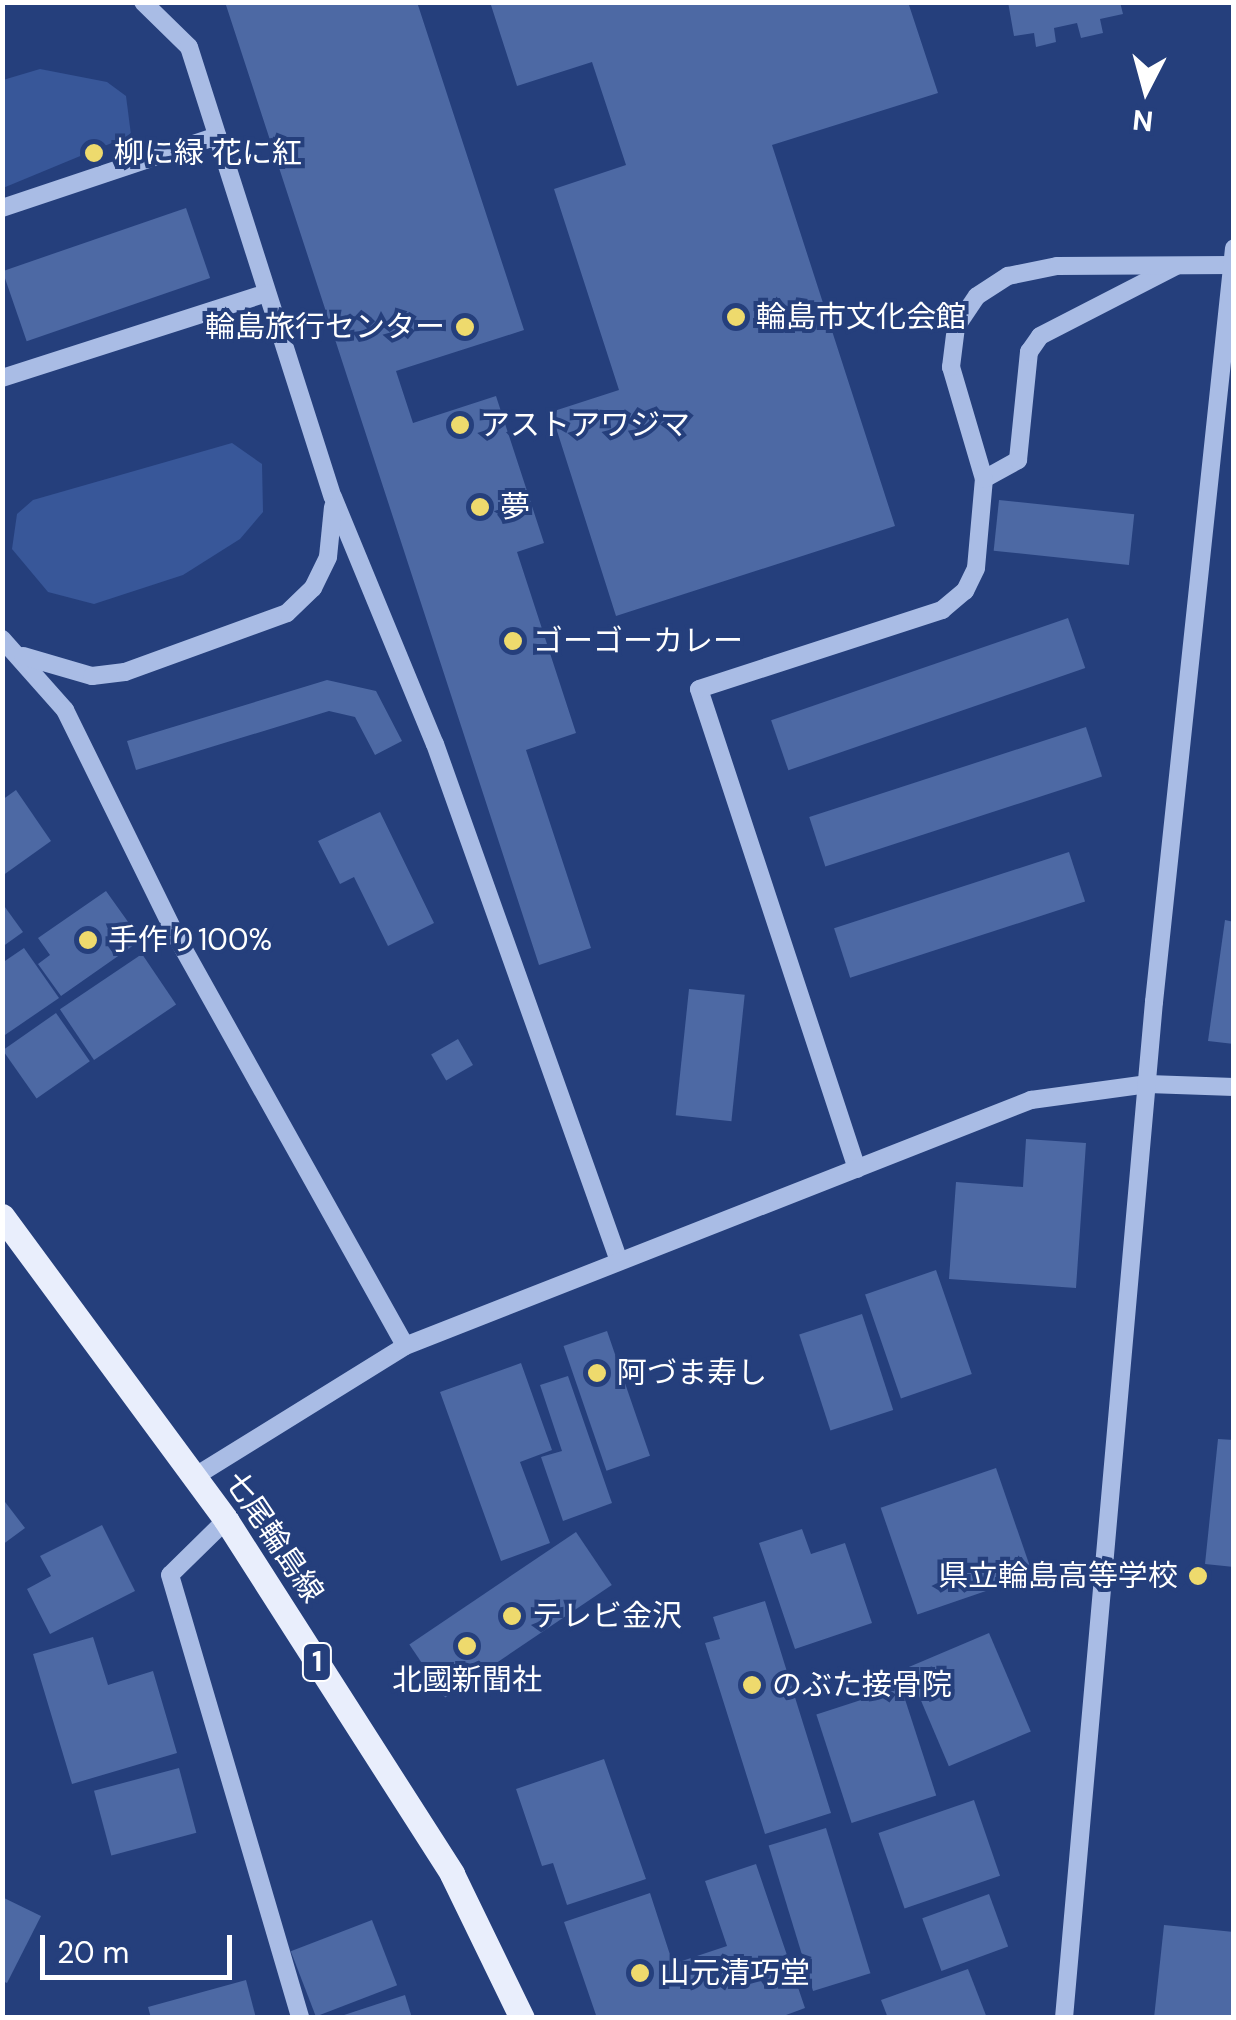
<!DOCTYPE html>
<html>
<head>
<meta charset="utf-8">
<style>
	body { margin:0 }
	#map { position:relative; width:1236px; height:2020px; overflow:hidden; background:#253f7c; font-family:"DM Sans","Noto Sans JP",sans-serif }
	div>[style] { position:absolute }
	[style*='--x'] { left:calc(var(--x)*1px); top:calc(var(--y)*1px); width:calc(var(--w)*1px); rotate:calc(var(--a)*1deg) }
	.green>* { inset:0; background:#385799 }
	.building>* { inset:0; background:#4d69a4; transform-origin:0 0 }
	.minor>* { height:18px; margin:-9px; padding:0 9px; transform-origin:9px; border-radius:9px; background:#a9bce5 }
	.major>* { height:25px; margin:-12.5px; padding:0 12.5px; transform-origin:12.5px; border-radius:12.5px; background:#e9eefc }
	.dots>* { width:28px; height:28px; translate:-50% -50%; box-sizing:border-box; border:5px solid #253f7c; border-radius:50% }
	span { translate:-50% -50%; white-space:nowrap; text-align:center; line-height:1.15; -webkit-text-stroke:8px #253f7c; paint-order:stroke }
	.shield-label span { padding:2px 8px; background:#253f7c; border:2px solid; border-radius:8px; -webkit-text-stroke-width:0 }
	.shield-label { font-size:28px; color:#fff; font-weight:700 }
	.poi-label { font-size:30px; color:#fff }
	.left { translate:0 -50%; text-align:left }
	.right { translate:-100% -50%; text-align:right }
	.street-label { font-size:30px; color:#fff }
	.frame { position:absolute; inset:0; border:5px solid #fff; pointer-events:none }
	.north { position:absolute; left:1096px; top:40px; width:100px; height:100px; -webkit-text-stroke:8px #253f7c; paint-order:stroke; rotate:186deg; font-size:28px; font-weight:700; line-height:40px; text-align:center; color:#fff }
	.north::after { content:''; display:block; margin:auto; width:35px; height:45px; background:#fff; clip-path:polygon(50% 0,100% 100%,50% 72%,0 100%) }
	.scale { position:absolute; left:40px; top:1935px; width:192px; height:45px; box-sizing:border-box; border:5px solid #fff; border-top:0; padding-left:12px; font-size:30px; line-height:35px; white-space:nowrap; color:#fff; -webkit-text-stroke:8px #253f7c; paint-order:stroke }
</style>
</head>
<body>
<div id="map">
	<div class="green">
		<i style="clip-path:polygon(40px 69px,107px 82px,126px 96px,131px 135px,3px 188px,3px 80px)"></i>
		<i style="clip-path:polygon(232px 443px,262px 464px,263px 512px,240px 539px,183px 575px,94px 604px,48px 592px,12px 549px,17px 514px,33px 500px)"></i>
	</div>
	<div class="building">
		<i style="clip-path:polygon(225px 2px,417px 2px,524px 330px,396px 371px,413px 423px,496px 396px,544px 543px,517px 552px,576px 733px,526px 750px,591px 948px,539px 965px)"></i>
		<i style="clip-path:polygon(490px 2px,908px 2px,938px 93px,772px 145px,895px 526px,616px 616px,551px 412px,619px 390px,554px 189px,626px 165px,592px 62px,517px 86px)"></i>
		<i style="clip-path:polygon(1008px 2px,1120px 2px,1123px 14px,1100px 19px,1103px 33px,1081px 38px,1077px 23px,1054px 28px,1056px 42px,1036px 47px,1034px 33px,1014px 36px)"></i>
		<i style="left:186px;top:208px;width:74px;height:194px;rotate:71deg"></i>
		<i style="left:999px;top:500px;width:136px;height:51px;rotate:6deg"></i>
		<i style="left:1068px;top:618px;width:53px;height:314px;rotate:71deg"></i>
		<i style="clip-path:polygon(327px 680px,376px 691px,402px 741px,375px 755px,355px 717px,329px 711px,136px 770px,127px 741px)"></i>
		<i style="left:1086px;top:727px;width:52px;height:291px;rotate:72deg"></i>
		<i style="clip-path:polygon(16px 790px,51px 841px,2px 876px,2px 800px)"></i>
		<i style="clip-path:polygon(380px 812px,434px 923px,388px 946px,354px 877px,340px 884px,318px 841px)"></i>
		<i style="left:1069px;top:852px;width:52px;height:247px;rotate:72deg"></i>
		<i style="clip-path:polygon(106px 891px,141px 940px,61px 996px,38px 964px,50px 955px,38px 938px)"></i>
		<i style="clip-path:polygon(2px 903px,23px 932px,2px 947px)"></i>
		<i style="clip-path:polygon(1225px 920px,1234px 922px,1234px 1044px,1208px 1041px)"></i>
		<i style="clip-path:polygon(24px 948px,59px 998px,2px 1037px,2px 963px)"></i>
		<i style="left:142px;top:954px;width:61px;height:99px;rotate:56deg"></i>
		<i style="left:689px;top:989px;width:56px;height:127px;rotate:6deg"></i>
		<i style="left:56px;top:1013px;width:59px;height:65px;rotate:55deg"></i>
		<i style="left:458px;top:1039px;width:30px;height:31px;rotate:60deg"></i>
		<i style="clip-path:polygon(1026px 1139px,1086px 1143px,1076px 1288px,949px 1279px,956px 1182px,1023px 1187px)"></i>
		<i style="left:936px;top:1270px;width:110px;height:75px;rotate:71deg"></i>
		<i style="left:862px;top:1314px;width:101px;height:66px;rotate:72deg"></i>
		<i style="left:607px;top:1331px;width:132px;height:46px;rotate:71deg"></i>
		<i style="clip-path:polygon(521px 1363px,552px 1450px,520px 1462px,550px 1543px,501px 1561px,440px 1392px)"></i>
		<i style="clip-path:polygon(568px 1376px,612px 1503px,563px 1521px,541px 1457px,562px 1451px,540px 1385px)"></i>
		<i style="clip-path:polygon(1218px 1439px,1234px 1440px,1234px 1567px,1205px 1564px)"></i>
		<i style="left:996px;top:1468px;width:113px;height:122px;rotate:71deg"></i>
		<i style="clip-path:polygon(2px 1498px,25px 1528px,2px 1545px)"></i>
		<i style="clip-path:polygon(102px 1525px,135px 1591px,50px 1634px,27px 1589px,51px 1576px,40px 1556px)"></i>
		<i style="clip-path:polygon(802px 1529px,811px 1554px,845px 1543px,872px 1623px,795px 1649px,759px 1543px)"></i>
		<i style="left:576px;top:1532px;width:64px;height:201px;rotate:56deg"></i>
		<i style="clip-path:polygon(765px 1601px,831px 1813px,765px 1834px,705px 1643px,720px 1639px,713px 1617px)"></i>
		<i style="left:989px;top:1633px;width:107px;height:89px;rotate:67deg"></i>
		<i style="clip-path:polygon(93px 1637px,108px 1685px,153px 1671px,177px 1753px,72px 1784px,33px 1654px)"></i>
		<i style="left:901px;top:1687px;width:114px;height:89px;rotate:72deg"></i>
		<i style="clip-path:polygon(604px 1759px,646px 1879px,567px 1905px,553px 1863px,542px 1866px,516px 1789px)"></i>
		<i style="left:179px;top:1768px;width:67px;height:88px;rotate:75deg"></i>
		<i style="left:974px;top:1800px;width:80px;height:101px;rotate:71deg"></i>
		<i style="left:826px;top:1828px;width:152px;height:60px;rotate:73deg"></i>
		<i style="clip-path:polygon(756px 1864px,805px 2008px,778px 2018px,597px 2018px,564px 1922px,650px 1893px,673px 1964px,727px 1946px,705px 1881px)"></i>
		<i style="left:989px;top:1894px;width:56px;height:71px;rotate:70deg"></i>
		<i style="clip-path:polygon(2px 1897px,41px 1916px,7px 1983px,2px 1981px)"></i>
		<i style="left:372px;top:1920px;width:70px;height:87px;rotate:69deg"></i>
		<i style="clip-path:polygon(1164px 1925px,1234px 1932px,1234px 2018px,1154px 2018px)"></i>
		<i style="clip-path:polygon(968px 1969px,987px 2018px,888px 2018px,881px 2000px)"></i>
		<i style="clip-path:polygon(246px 1980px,256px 2018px,151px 2018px,148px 2007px)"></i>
		<i style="clip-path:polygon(405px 1995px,412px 2018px,338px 2018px,338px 2017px)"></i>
	</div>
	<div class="minor">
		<i style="--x:143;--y:2;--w:64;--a:44.4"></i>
		<i style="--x:189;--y:47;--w:472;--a:72.3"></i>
		<i style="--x:333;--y:497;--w:267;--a:67.6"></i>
		<i style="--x:435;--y:744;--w:549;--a:70.41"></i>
		<i style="--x:2;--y:208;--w:227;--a:-18.5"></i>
		<i style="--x:2;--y:378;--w:278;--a:-17.8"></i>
		<i style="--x:984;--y:479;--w:39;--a:-29"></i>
		<i style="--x:1018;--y:460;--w:109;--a:-84.2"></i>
		<i style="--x:1029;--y:352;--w:19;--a:-55"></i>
		<i style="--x:1040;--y:336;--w:153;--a:-27.2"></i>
		<i style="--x:2;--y:639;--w:95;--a:48.4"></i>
		<i style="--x:65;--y:710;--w:247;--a:63.8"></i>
		<i style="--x:174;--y:932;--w:474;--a:60.8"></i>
		<i style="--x:23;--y:656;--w:72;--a:16.2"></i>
		<i style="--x:92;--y:676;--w:33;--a:-7"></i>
		<i style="--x:125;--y:672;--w:172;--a:-20"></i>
		<i style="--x:287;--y:613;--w:36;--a:-44"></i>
		<i style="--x:313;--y:588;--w:34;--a:-64"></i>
		<i style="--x:328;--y:557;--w:50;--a:-84.3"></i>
		<i style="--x:857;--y:1169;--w:505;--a:-108.22"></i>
		<i style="--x:699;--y:689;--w:256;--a:-18"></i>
		<i style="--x:942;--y:610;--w:30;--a:-40"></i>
		<i style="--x:965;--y:591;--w:25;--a:-64"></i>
		<i style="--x:976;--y:568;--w:89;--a:-84.9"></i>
		<i style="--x:984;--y:479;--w:117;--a:-106.4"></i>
		<i style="--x:951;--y:367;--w:40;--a:-82.9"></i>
		<i style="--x:956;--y:327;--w:37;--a:-56"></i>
		<i style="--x:977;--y:296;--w:37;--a:-33"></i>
		<i style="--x:1008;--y:276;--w:50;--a:-11.5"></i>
		<i style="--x:1057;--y:266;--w:175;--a:-0.3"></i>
		<i style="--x:194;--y:1477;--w:248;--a:-31.8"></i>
		<i style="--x:405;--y:1346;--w:673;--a:-21.45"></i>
		<i style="--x:1031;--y:1100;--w:118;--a:-7.8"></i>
		<i style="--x:1148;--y:1084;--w:86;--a:2"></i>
		<i style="--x:226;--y:1520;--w:78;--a:135.5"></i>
		<i style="--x:170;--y:1575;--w:462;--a:73.6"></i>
		<i style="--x:1064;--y:2018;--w:1020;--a:-84.94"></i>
		<i style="--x:1154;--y:1002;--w:758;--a:-83.94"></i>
	</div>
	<div class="major">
		<i style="--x:2;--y:1216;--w:378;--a:53.6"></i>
		<i style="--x:226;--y:1520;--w:420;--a:57.4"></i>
		<i style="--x:452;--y:1874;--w:160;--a:64.1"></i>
	</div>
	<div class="dots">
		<i style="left:94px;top:153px;background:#eeda6d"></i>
		<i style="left:736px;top:317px;background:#eeda6d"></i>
		<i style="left:465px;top:327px;background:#eeda6d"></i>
		<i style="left:460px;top:425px;background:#eeda6d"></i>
		<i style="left:480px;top:507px;background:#eeda6d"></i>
		<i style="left:513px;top:641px;background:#eeda6d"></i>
		<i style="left:88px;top:940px;background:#eeda6d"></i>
		<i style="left:597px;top:1373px;background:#eeda6d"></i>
		<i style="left:1198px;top:1576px;background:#eeda6d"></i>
		<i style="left:512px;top:1616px;background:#eeda6d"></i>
		<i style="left:467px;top:1646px;background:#eeda6d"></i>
		<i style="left:752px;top:1685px;background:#eeda6d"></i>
		<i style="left:640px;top:1973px;background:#eeda6d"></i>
	</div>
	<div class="shield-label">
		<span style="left:317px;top:1662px">1</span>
	</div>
	<div class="poi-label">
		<span class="left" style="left:114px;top:153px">柳に緑 花に紅</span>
		<span class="left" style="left:756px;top:317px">輪島市文化会館</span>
		<span class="right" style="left:445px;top:327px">輪島旅行センター</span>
		<span class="left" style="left:480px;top:425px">アストアワジマ</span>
		<span class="left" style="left:500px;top:507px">夢</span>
		<span class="left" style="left:533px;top:641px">ゴーゴーカレー</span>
		<span class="left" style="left:108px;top:940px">手作り100%</span>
		<span class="left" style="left:617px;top:1373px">阿づま寿し</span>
		<span class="right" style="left:1178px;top:1576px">県立輪島高等学校</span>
		<span class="left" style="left:532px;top:1616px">テレビ金沢</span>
		<span style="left:467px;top:1680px">北國新聞社</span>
		<span class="left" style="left:772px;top:1685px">のぶた接骨院</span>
		<span class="left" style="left:660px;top:1973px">山元清巧堂</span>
	</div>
	<div class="street-label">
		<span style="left:274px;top:1537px;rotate:56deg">七尾輪島線</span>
	</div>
	<div class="frame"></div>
	<div class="north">N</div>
	<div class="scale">20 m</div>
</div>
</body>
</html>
